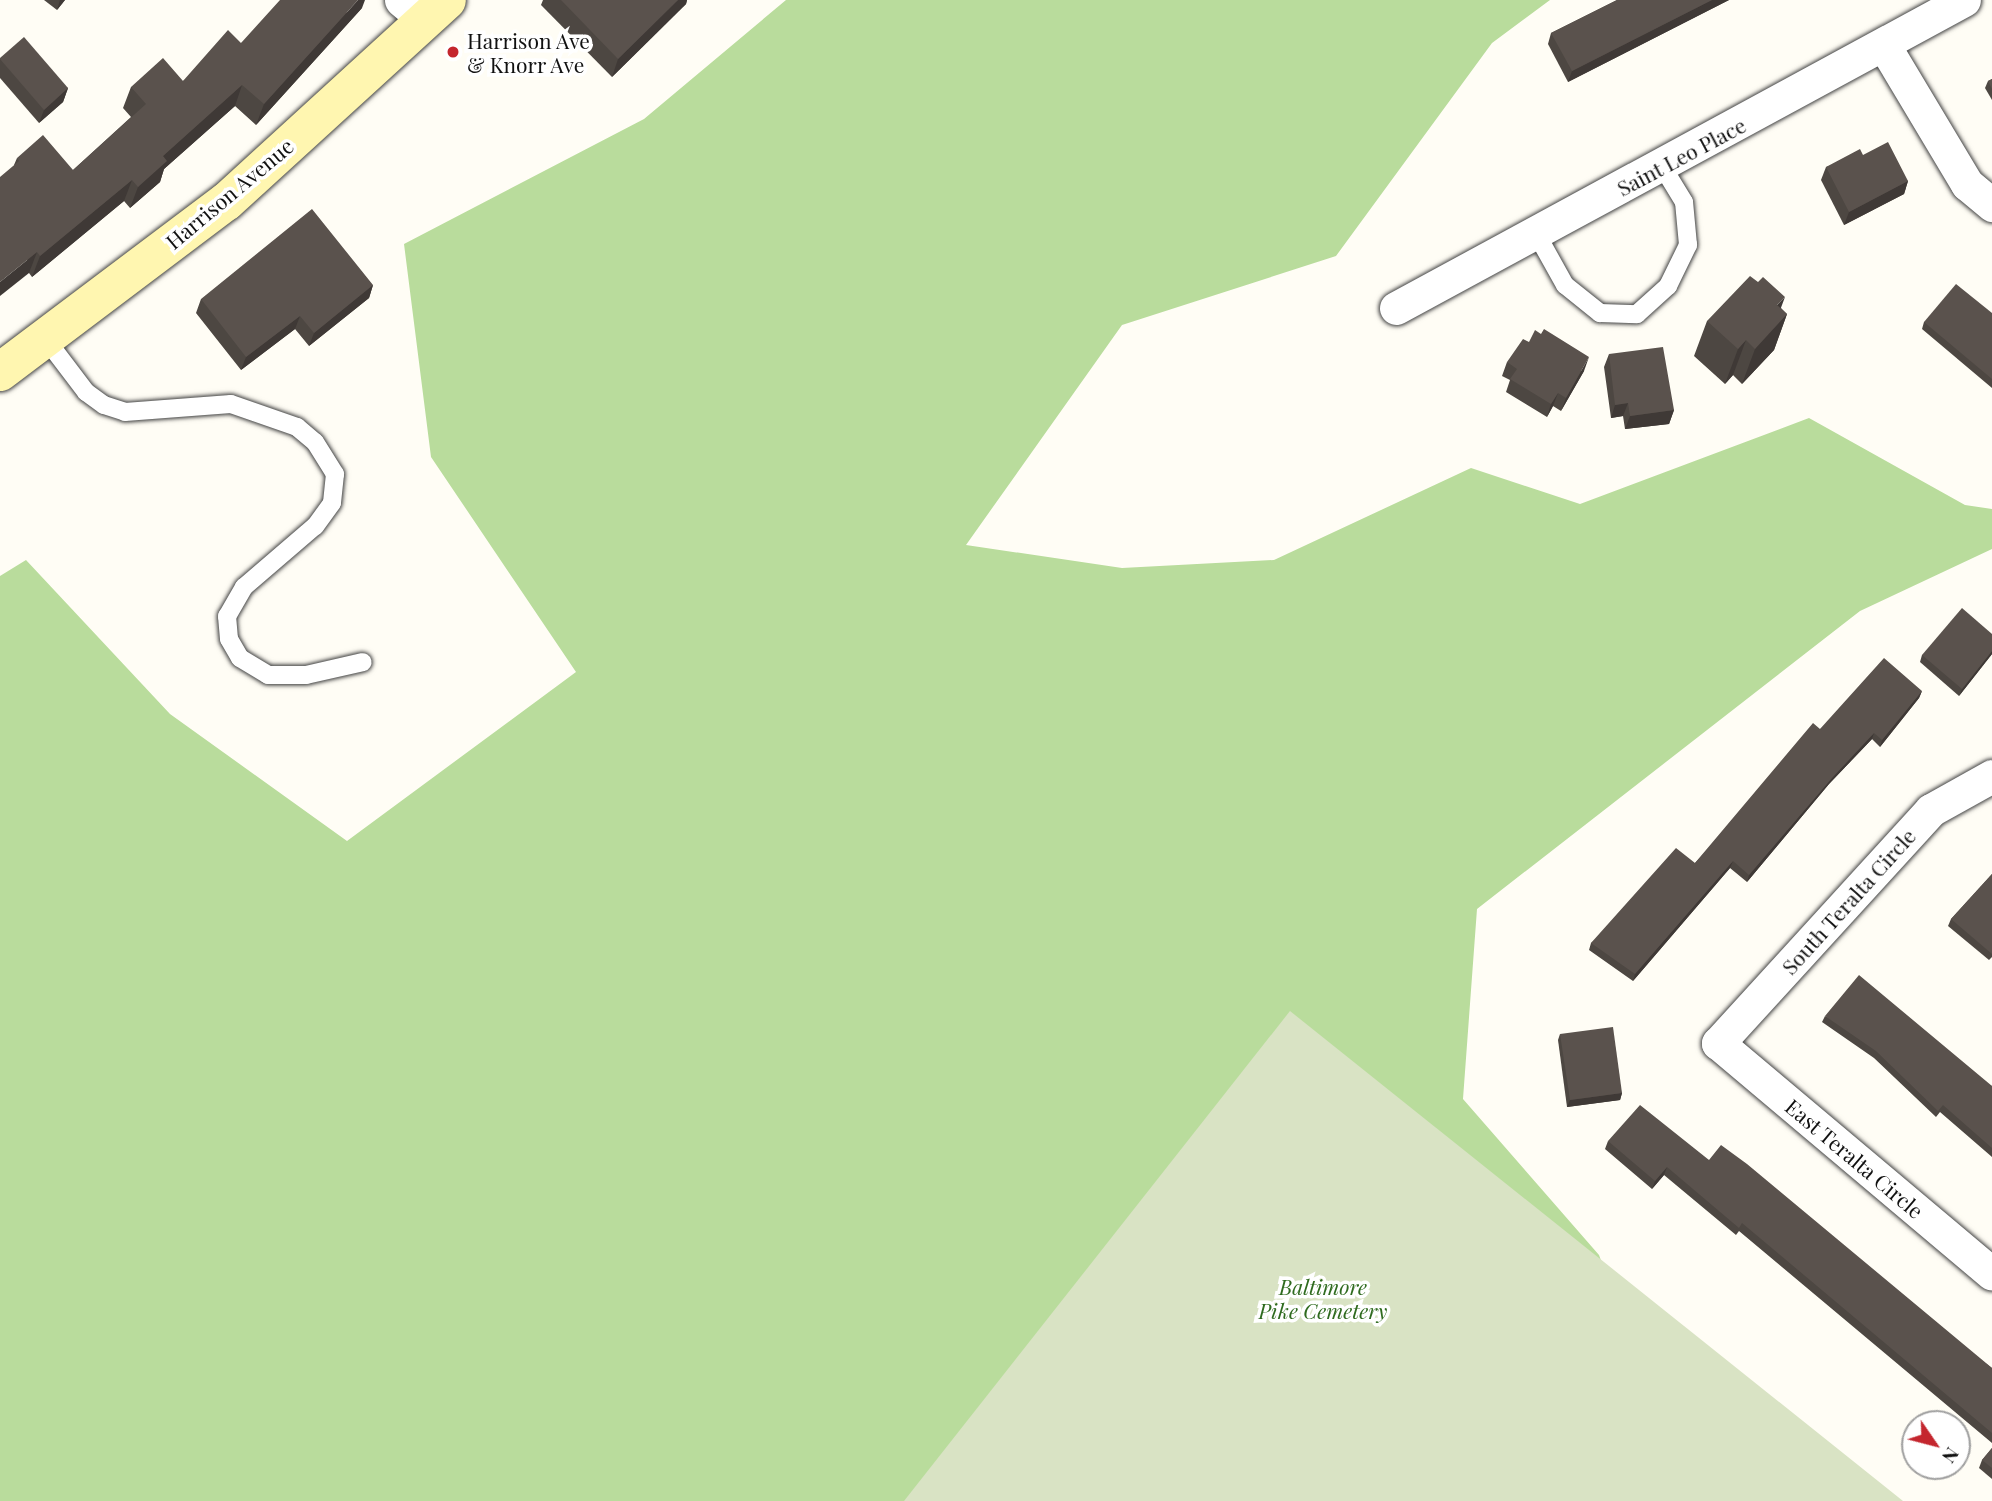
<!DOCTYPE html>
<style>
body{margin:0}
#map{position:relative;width:1992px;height:1501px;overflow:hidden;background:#fffdf5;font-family:"Playfair Display",serif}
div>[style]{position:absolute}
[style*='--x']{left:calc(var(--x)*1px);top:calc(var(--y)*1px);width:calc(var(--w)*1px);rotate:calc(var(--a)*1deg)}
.forest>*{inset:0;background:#b9dc9c}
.cemetery>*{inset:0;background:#d9e3c4}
.roads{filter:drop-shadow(0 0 2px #444) drop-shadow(0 0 2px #444)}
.lane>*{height:18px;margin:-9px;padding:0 9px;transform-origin:9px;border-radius:9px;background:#fff}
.street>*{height:33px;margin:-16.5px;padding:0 16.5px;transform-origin:16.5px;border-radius:16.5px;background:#fff}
.secondary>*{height:38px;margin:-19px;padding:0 19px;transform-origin:19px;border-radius:19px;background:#fff6b0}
.wall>*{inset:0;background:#4d4742}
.shaded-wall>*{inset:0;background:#3f3936}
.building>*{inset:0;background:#5a524d}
.dots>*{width:19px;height:19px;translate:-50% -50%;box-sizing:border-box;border:4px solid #fff;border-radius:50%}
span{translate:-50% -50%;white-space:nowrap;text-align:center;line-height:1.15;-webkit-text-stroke:7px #fff;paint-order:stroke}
.poi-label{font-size:21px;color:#111}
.left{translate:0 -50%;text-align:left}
.street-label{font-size:21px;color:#111}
.park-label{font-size:21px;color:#2f6b1f;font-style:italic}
.north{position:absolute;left:1901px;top:1410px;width:70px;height:70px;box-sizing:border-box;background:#fff;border:2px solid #a0a0a0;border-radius:50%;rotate:125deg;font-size:19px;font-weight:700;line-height:28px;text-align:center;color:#111}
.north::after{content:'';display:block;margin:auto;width:24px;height:32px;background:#c4262e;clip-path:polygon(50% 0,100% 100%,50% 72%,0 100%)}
</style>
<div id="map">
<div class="forest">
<div style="clip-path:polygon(786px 0,1550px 0,1492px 43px,1336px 256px,1122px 325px,966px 545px,1122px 568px,1274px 560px,1471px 468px,1580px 504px,1809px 418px,1965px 505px,1992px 509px,1992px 549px,1860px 611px,1477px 909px,1463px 1099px,1599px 1255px,1674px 1456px,1883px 1501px,0 1501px,0 576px,26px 560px,170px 714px,347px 841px,576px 672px,431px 457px,404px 244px,644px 119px)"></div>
</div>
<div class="cemetery">
<div style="clip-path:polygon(1290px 1011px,1903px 1501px,904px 1501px)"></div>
</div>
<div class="roads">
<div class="lane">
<div style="--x:1536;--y:233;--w:60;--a:60.9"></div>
<div style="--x:1565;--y:285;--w:45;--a:38.7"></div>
<div style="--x:1600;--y:313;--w:37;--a:2"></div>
<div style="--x:1637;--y:314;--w:42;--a:-42.1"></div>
<div style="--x:1668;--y:286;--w:46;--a:-64"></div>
<div style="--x:1688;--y:245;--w:43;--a:-95.3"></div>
<div style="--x:1684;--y:202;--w:42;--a:-121.4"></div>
<div style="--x:45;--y:338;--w:68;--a:52.8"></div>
<div style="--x:86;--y:392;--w:22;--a:36"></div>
<div style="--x:104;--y:405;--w:22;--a:18"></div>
<div style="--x:125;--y:412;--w:106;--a:-4.3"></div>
<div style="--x:231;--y:404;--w:70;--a:19.2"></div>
<div style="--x:297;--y:427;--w:23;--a:40"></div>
<div style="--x:315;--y:442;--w:38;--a:58"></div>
<div style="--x:335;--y:474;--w:29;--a:96"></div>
<div style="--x:332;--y:503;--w:29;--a:126"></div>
<div style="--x:315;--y:526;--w:94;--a:139.3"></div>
<div style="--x:244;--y:587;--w:34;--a:120"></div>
<div style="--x:227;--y:616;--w:23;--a:85"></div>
<div style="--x:229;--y:639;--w:22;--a:60"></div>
<div style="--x:240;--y:658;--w:33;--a:31"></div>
<div style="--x:268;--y:675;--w:38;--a:0"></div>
<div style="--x:306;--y:675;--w:58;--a:-12.8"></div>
</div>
<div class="street">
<div style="--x:401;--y:0;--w:31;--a:40"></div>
<div style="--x:1885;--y:47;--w:160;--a:59.1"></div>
<div style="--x:1967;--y:184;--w:33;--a:40"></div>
<div style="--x:1396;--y:308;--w:646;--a:-28.47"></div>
<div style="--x:1992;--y:776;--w:70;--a:150.9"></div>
<div style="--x:1931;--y:810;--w:316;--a:132.4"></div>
<div style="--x:1718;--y:1043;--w:358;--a:40.1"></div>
</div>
<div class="secondary">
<div style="--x:0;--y:372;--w:283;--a:-37"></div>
<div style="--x:226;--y:202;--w:299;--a:-42.4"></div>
</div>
</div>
<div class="wall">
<div style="clip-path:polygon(44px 0,65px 0,57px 10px)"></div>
<div style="clip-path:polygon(543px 0,687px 0,686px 4px,612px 77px,541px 5px)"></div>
<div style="clip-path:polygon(1617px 0,1729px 0,1568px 82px,1548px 44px,1551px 33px)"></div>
<div style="clip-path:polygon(362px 8px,256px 125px,235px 106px,164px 169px,160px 182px,130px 208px,124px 201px,32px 277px,29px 273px,14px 165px,17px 158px,73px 170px,131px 117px,123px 108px,131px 87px,183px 81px,241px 43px)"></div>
<div style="clip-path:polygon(0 58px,68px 88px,63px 102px,39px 123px,0 78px)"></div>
<div style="clip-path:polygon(1992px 79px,1992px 100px,1985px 88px,1988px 81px)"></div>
<div style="clip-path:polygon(1863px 155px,1908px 181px,1904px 194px,1844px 225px,1821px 180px,1826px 167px)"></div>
<div style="clip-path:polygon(373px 285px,369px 298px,309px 346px,295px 329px,241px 370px,196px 313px,201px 299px)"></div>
<div style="clip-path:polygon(1781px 308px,1787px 314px,1774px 350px,1742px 384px,1733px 375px,1725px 384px,1694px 356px,1707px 321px)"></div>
<div style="clip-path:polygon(1992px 313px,1992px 388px,1922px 329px,1924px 322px)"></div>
<div style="clip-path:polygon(1609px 354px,1674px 410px,1669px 424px,1625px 429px,1623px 416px,1611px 418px,1604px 367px)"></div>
<div style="clip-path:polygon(1507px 362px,1584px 371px,1561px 411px,1553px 406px,1547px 417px,1506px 392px,1510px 380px,1502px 376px)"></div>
<div style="clip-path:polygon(1992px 634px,1992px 654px,1959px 696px,1920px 662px,1922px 655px)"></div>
<div style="clip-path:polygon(1922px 691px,1919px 698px,1880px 747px,1872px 739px,1829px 784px,1747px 882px,1730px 868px,1633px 981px,1589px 950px,1591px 943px,1695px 863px,1820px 729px)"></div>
<div style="clip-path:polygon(1992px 874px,1992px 957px,1989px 960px,1948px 926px,1951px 919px)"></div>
<div style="clip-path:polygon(1825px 1016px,1992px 1086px,1992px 1157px,1940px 1112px,1936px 1117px,1874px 1058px,1822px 1022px)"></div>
<div style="clip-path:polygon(1560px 1034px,1622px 1093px,1620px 1100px,1567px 1107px,1558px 1040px)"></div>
<div style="clip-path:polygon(1608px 1141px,1709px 1160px,1992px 1368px,1992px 1443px,1739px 1231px,1736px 1235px,1664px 1175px,1652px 1189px,1605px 1149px)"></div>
<div style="clip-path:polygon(1992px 1448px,1992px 1479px,1979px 1468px,1982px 1460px)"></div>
</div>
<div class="shaded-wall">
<div style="clip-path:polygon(60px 0,65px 0,57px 10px)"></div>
<div style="clip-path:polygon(358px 0,365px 0,362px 8px,256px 125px,264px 104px)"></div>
<div style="clip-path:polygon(678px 0,687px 0,686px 4px,612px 77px,618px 59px)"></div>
<div style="clip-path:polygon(1712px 0,1729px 0,1568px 82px,1572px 71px)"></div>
<div style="clip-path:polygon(242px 85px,235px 106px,164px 169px,160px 182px,130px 208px,138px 187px,163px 156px)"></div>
<div style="clip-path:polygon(68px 88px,63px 102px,39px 123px,44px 110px)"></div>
<div style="clip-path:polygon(132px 180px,124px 201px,32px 277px,40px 256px)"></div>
<div style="clip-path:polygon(1908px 181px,1904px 194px,1844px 225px,1849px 212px)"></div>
<div style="clip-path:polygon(37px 252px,29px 273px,0 296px,0 282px)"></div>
<div style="clip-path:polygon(373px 285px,369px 298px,309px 346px,314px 333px)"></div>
<div style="clip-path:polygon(1785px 297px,1773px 329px,1787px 314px,1774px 350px,1742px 384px,1755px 349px,1777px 305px)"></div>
<div style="clip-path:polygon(300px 316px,295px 329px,241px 370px,246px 357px)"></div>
<div style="clip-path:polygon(1746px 340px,1733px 375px,1725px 384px,1738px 349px)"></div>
<div style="clip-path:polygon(1589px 357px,1584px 371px,1561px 411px,1566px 398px)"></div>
<div style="clip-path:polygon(1558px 393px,1553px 406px,1547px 417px,1551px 404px)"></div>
<div style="clip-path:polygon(1628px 403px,1623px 416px,1611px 418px,1615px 405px)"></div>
<div style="clip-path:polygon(1674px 410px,1669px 424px,1625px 429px,1630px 416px)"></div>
<div style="clip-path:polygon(1992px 651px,1992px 654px,1959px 696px,1962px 689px)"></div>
<div style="clip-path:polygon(1922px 691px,1919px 698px,1880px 747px,1882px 740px)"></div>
<div style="clip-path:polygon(1874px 733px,1872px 739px,1829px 784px,1747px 882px,1749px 875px,1832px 778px)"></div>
<div style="clip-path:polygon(1733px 861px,1730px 868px,1633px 981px,1635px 974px)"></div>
<div style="clip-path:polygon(1622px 1093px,1620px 1100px,1567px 1107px,1570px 1100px)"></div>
<div style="clip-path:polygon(1667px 1167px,1664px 1175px,1652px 1189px,1655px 1181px)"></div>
</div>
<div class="building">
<div style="clip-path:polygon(280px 0,358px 0,264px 104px,242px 85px,163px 156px,167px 161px,138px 187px,132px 180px,40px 256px,37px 252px,0 282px,0 177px,19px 161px,17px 158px,43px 135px,73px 170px,146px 104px,131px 87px,163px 58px,183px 81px,228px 30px,241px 43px)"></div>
<div style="clip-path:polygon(561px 0,678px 0,618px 59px)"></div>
<div style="clip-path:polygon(1617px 0,1712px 0,1572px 71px,1551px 33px)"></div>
<div style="clip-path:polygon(24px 37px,68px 88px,44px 110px,0 59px,0 58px)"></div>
<div style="clip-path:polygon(1992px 79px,1992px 89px,1988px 81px)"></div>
<div style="clip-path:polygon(1888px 142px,1908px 181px,1849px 212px,1826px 167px,1860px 149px,1863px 155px)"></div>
<div style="clip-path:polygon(312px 209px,373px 285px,314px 333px,300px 316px,246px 357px,201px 299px)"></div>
<div style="clip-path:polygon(1750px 276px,1758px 282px,1763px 277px,1785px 297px,1777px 305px,1787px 314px,1755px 349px,1746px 340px,1738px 349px,1707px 321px)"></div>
<div style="clip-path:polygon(1956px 284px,1992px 313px,1992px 379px,1924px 322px)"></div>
<div style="clip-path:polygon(1544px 329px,1589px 357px,1566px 398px,1558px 393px,1551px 404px,1510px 379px,1517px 369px,1507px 362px,1523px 339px,1529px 342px,1535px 330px,1541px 334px)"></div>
<div style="clip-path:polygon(1663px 347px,1674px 410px,1630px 416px,1628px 403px,1615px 405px,1609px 354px)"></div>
<div style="clip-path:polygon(1962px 608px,1992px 634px,1992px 651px,1962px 689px,1922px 655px)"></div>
<div style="clip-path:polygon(1884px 658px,1922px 691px,1882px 740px,1874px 733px,1832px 778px,1749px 875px,1733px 861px,1635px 974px,1591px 943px,1676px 848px,1695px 863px,1813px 723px,1820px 729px)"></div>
<div style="clip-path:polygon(1992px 874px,1992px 954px,1951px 919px)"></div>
<div style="clip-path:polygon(1859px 975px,1992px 1086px,1992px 1148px,1943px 1105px,1938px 1111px,1876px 1051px,1825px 1016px)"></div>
<div style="clip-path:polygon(1613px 1027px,1622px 1093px,1570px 1100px,1560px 1034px)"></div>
<div style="clip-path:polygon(1640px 1105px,1709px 1160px,1721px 1145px,1747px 1164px,1992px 1368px,1992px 1433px,1742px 1223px,1739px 1228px,1667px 1167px,1655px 1181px,1608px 1141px)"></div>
<div style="clip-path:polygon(1992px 1448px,1992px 1468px,1982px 1460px)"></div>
</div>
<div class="dots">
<div style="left:453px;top:52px;background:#c4262e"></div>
</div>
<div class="poi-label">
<span class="left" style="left:467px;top:52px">Harrison Ave<br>&amp; Knorr Ave</span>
</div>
<div class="street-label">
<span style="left:1681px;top:156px;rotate:-28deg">Saint Leo Place</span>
<span style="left:229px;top:193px;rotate:-40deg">Harrison Avenue</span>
<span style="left:1848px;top:901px;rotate:-48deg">South Teralta Circle</span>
<span style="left:1855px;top:1158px;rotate:40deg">East Teralta Circle</span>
</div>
<div class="park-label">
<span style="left:1323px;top:1298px">Baltimore<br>Pike Cemetery</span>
</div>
<div class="north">N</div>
</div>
